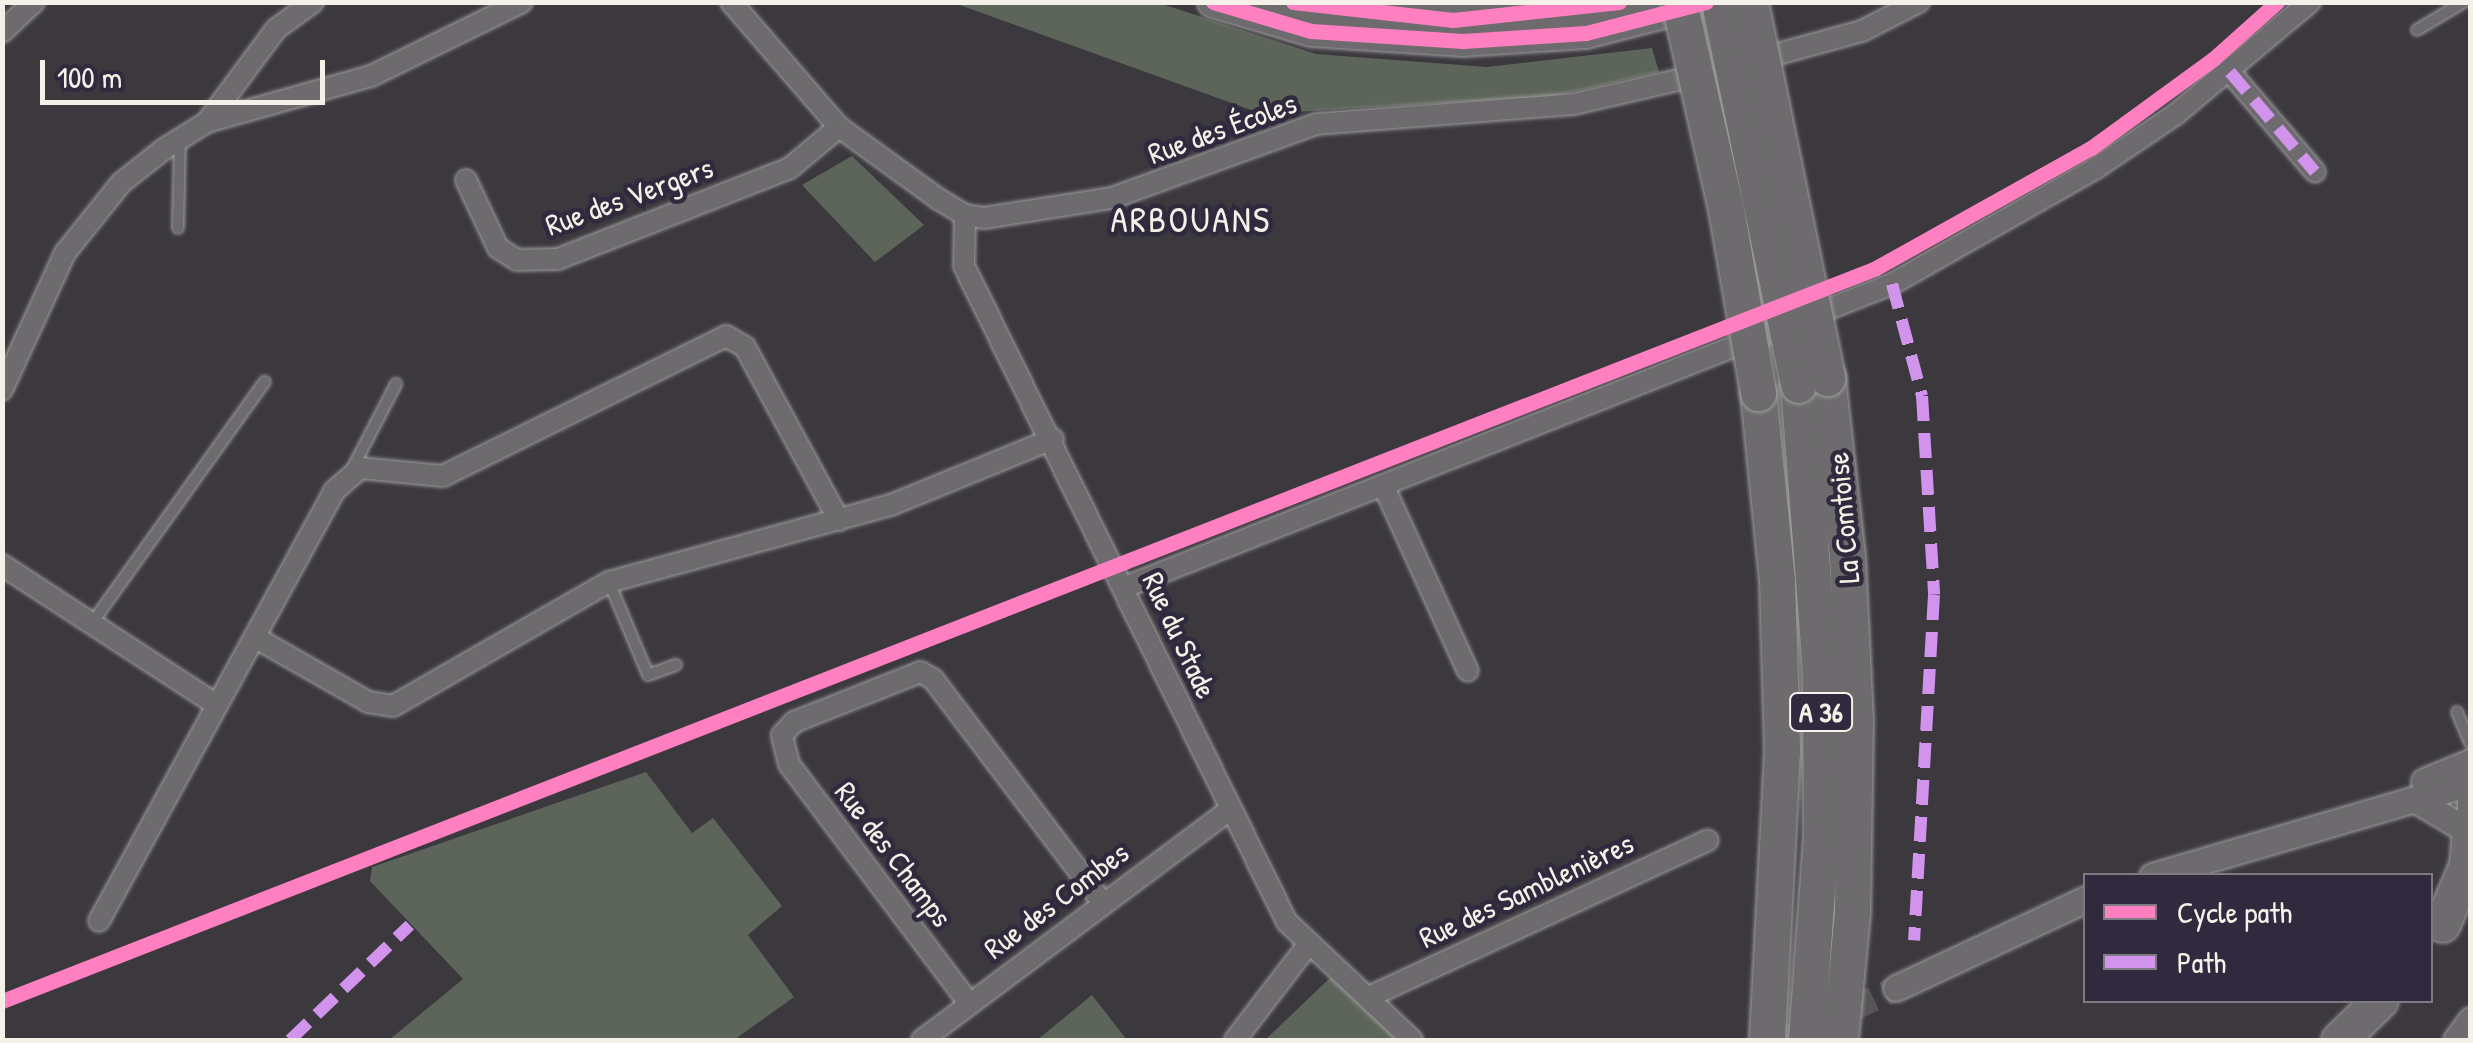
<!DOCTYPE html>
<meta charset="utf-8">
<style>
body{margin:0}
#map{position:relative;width:2473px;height:1043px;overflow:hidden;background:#3b383e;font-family:"Patrick Hand",sans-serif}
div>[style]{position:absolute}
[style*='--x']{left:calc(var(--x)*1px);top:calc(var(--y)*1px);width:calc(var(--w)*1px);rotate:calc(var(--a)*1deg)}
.green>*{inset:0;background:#5d655b}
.tertiary-tunnel>*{height:25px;margin-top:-12.5px;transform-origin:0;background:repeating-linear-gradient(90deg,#575458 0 25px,transparent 0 37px)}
.roads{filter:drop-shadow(0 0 2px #9f9d9e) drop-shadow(0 0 2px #9f9d9e)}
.service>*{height:10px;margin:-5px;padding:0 5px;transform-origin:5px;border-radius:5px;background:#6d6b6d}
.minor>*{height:20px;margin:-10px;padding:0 10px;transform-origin:10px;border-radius:10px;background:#6d6b6d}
.tertiary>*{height:25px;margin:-12.5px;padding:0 12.5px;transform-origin:12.5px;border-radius:12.5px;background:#6d6b6d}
.primary>*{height:30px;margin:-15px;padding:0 15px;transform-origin:15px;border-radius:15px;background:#6d6b6d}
.motorway>*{height:35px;margin:-17.5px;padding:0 17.5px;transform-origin:17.5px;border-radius:17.5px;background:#6d6b6d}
.bridges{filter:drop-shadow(0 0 2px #9f9d9e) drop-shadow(0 0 2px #9f9d9e)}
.motorway-bridge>*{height:35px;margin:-17.5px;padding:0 17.5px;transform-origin:17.5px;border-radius:17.5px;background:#6d6b6d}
.quiet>*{height:12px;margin-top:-6px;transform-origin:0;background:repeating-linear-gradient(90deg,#d193ec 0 25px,transparent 0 37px)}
.cycleway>*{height:15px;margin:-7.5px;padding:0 7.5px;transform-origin:7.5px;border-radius:7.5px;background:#ff80c0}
span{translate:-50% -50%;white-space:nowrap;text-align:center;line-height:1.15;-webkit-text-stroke:9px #2f2a3d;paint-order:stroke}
.shield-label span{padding:2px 8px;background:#2f2a3d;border:2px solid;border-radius:8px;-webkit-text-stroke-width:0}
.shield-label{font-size:28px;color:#f4f1e8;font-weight:700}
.street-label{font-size:30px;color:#f4f1e8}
.quarter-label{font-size:35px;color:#f4f1e8;letter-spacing:2.5px}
.frame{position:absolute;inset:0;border:5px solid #f4f1e8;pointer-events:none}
.legend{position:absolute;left:2083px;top:873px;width:350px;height:130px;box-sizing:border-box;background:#2f2a3d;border:2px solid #7e7a81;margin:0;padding:12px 18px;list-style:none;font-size:30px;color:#f4f1e8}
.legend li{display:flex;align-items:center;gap:20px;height:50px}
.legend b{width:50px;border:2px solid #7e7a81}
.scale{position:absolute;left:40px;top:60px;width:285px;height:45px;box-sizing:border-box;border:5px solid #f4f1e8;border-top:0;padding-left:12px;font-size:30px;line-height:35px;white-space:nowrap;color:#f4f1e8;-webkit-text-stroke:8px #2f2a3d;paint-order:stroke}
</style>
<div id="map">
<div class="green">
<div style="clip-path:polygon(954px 3px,1159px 3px,1316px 54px,1487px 67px,1652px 48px,1659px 72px,1555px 96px,1262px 114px)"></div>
<div style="clip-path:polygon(852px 156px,924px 225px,875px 262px,802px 185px)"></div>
<div style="clip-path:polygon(646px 772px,692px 833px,713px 818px,782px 906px,748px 935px,794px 997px,734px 1040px,389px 1040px,463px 979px,370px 881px,372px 867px)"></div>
<div style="clip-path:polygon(1332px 976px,1399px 1040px,1265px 1040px)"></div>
<div style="clip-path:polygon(1092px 995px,1127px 1040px,1037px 1040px)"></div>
</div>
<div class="tertiary-tunnel">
<div style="--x:1784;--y:1040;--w:123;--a:-24.9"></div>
</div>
<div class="roads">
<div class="service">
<div style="--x:2417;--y:30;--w:55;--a:-30.8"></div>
<div style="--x:178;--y:228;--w:89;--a:-88.7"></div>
<div style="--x:352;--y:469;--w:96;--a:-62.6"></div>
<div style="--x:609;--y:582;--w:101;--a:67.2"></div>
<div style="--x:648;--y:675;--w:30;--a:-20"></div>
<div style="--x:92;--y:623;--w:297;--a:-54.4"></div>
<div style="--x:2457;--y:712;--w:33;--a:67"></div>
</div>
<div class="minor">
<div style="--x:731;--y:2;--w:165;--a:49.2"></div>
<div style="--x:839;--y:127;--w:125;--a:35.9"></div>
<div style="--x:940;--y:200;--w:29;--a:31"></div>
<div style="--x:965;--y:215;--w:19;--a:9"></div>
<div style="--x:984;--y:218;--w:130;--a:-8.9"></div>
<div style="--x:1112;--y:198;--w:217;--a:-19.9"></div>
<div style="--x:1316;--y:124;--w:259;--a:-4.4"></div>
<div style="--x:1574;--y:104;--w:133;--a:-13"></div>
<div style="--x:2;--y:32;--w:44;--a:-43.2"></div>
<div style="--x:1756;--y:60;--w:110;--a:-15.3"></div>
<div style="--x:1862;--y:31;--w:64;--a:-27"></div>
<div style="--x:2230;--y:72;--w:131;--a:49.6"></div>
<div style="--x:207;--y:122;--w:116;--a:-53.4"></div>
<div style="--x:276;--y:29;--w:46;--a:-36.1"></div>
<div style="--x:466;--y:180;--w:75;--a:64.8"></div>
<div style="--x:498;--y:248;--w:22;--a:32"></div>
<div style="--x:517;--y:260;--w:41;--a:-1.4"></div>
<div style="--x:558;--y:259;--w:249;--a:-21.4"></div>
<div style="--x:790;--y:168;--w:64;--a:-39.9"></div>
<div style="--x:965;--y:215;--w:51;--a:91.1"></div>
<div style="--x:964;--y:266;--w:731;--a:63.79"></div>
<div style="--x:1287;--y:922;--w:172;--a:43.3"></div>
<div style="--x:2;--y:390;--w:151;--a:-65.3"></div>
<div style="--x:65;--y:253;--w:90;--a:-51.3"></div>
<div style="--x:121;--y:183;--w:55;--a:-38.3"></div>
<div style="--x:164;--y:149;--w:51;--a:-32.1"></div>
<div style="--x:207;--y:122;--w:170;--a:-15.7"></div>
<div style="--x:371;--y:76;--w:168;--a:-26.1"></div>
<div style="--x:1384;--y:487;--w:202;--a:65.5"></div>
<div style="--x:2;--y:565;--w:253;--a:33.1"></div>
<div style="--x:1125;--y:587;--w:825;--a:-21.56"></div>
<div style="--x:1892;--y:284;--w:235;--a:-29.6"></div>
<div style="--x:2096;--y:168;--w:97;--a:-34"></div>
<div style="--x:2176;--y:114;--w:175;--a:-39.9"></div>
<div style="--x:256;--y:638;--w:129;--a:29.7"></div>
<div style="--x:368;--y:702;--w:25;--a:9"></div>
<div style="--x:393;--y:706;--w:249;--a:-29.9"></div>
<div style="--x:609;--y:582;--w:292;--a:-15.3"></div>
<div style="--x:891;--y:505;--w:175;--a:-22.2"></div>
<div style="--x:99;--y:921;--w:490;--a:-61.3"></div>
<div style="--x:334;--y:491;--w:35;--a:-41"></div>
<div style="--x:360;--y:468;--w:83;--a:5.5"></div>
<div style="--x:443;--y:476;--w:316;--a:-26.3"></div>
<div style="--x:726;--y:336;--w:22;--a:30"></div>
<div style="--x:745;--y:347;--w:197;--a:61.5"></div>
<div style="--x:1371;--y:996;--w:371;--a:-24.8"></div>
<div style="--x:969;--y:1003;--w:299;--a:-127"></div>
<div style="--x:789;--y:764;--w:30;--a:-104"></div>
<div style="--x:782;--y:735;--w:18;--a:-47"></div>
<div style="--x:794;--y:722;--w:136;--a:-21.6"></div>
<div style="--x:920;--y:672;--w:15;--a:28"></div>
<div style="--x:933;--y:679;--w:278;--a:52.8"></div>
<div style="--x:922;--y:1040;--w:384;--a:-36.8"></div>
<div style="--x:1235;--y:1040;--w:120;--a:-52.5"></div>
<div style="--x:2454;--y:1040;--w:27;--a:-54"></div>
</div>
<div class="tertiary">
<div style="--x:2470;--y:768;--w:58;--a:90"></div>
<div style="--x:2424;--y:781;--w:50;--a:-22.4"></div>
<div style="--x:2416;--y:800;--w:63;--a:30.7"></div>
<div style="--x:2152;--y:876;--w:331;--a:-16.3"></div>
<div style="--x:1896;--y:988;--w:210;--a:-25.1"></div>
</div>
<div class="primary">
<div style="--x:1213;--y:2;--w:102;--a:16.5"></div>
<div style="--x:1311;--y:31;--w:152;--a:3.8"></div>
<div style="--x:1463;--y:41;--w:123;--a:-3.7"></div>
<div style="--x:1586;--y:33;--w:124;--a:-14.5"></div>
<div style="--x:1293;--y:2;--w:161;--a:6.4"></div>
<div style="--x:1453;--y:20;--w:167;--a:-6.2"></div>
</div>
<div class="motorway">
<div style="--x:1827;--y:378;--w:179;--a:83.6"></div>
<div style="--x:1847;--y:556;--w:164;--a:87.2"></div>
<div style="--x:1855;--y:720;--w:192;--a:90.9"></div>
<div style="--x:1852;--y:912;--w:129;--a:95.4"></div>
<div style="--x:1798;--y:385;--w:286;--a:85.6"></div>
<div style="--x:1820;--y:670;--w:166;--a:89.7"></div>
<div style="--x:1821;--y:836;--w:205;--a:94.2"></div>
<div style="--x:1758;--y:393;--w:189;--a:84.2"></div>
<div style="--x:1777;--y:581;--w:170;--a:88.3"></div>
<div style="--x:1782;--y:751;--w:289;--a:93"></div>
<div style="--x:2442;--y:924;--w:64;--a:-67"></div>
<div style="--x:2467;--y:865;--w:32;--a:-85"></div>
<div style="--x:2339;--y:1040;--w:57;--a:-44.3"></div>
</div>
</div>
<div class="bridges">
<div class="motorway-bridge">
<div style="--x:1679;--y:2;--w:212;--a:77.2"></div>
<div style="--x:1726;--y:209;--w:187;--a:80.1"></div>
<div style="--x:1719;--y:2;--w:391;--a:78.3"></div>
<div style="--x:1750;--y:2;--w:384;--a:78.4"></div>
</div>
</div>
<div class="quiet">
<div style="--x:2230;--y:72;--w:131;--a:49.6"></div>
<div style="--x:1892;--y:284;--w:116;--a:75"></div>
<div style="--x:1922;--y:396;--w:199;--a:86.5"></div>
<div style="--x:1934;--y:595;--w:346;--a:93.3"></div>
<div style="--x:290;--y:1040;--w:166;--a:-43.8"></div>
</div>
<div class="cycleway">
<div style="--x:1213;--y:2;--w:102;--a:16.5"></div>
<div style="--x:1311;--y:31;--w:152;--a:3.8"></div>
<div style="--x:1463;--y:41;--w:123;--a:-3.7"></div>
<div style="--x:1586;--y:33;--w:124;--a:-14.5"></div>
<div style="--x:1293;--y:2;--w:161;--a:6.4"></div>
<div style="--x:1453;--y:20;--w:167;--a:-6.2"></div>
<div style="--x:2;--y:1001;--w:2012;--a:-21.36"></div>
<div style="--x:1876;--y:268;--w:246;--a:-29.2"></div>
<div style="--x:2091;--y:148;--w:151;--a:-36.1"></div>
<div style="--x:2213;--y:59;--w:86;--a:-41.7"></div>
</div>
<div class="shield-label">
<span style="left:1821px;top:712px">A 36</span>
</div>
<div class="street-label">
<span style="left:1222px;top:128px;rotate:-20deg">Rue des Écoles</span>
<span style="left:629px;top:196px;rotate:-20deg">Rue des Vergers</span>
<span style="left:1843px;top:518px;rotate:-95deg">La Comtoise</span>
<span style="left:1180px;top:635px;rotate:65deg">Rue du Stade</span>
<span style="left:894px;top:854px;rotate:53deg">Rue des Champs</span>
<span style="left:1526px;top:890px;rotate:-25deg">Rue des Samblenières</span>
<span style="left:1056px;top:900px;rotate:-37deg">Rue des Combes</span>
</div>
<div class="quarter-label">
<span style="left:1191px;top:220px">ARBOUANS</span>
</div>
<div class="frame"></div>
<ul class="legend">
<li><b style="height:12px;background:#ff80c0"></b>Cycle path</li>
<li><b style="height:12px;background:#d193ec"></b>Path</li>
</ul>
<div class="scale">100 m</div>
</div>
